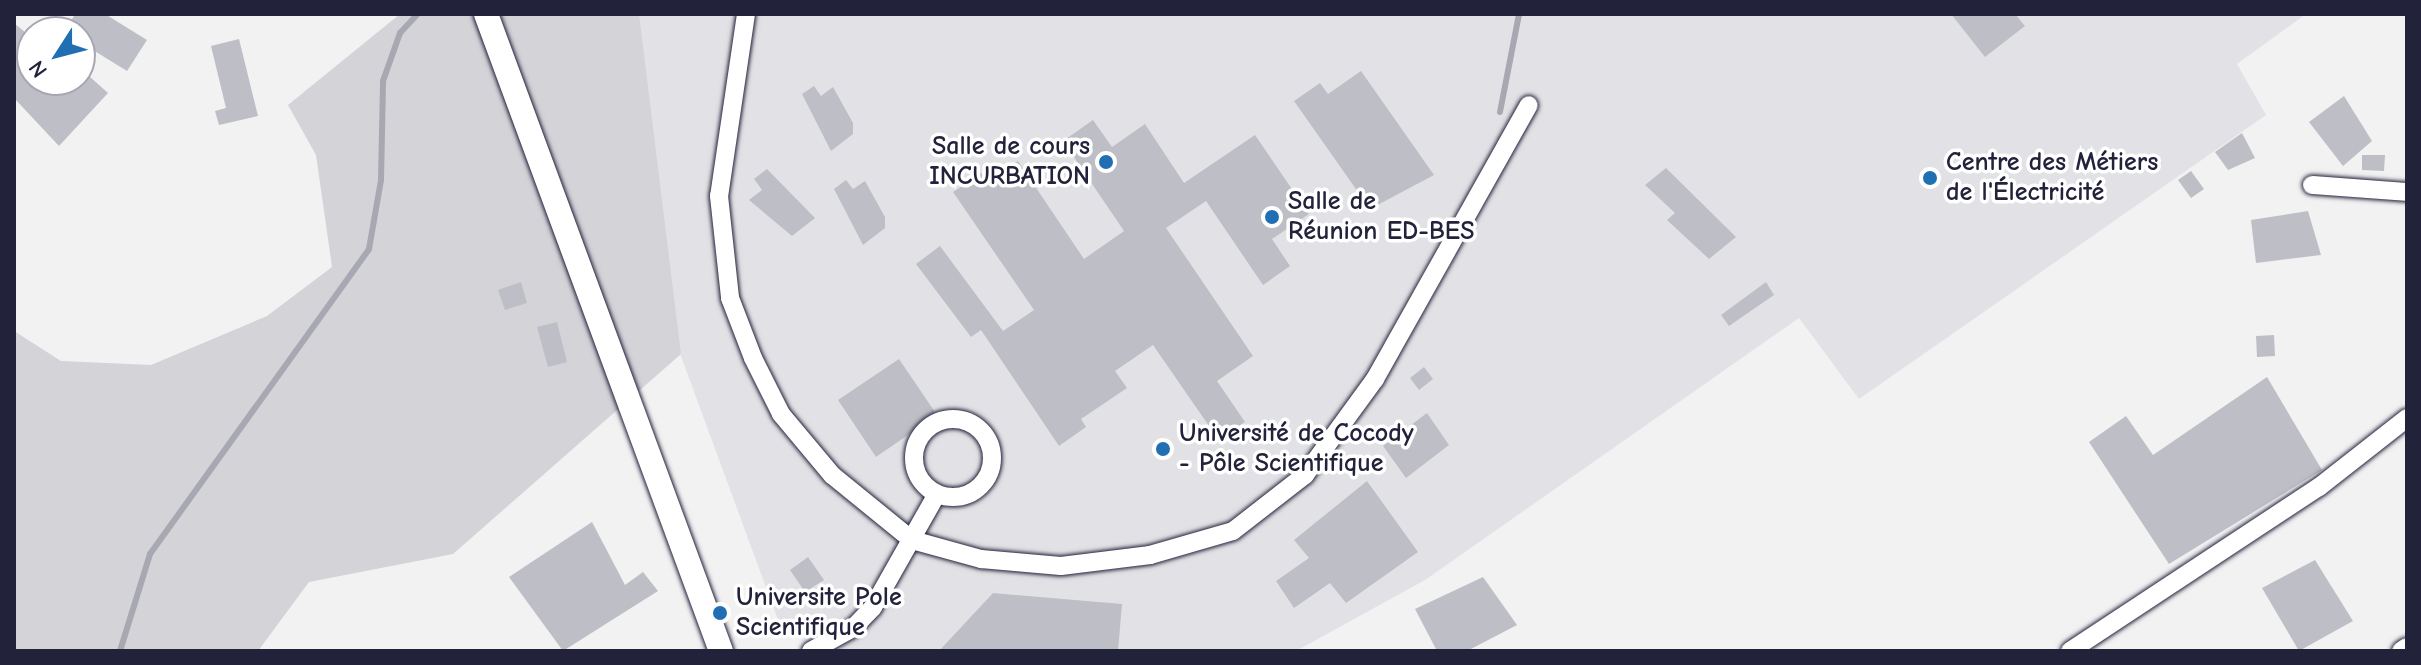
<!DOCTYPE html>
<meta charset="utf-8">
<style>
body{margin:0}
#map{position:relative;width:2421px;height:665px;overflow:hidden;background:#f2f2f3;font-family:"Comic Neue",sans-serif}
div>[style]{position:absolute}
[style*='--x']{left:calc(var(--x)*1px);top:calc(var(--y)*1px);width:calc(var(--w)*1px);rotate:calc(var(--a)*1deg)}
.built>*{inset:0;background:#e2e2e6}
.green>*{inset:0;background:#d3d3d8}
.stream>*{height:6px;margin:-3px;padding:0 3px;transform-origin:3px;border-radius:3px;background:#a8a8b2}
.building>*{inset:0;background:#bebec6}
.roads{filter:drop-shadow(0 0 2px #22223b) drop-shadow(0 0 2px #22223b)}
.minor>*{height:18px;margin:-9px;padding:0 9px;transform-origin:9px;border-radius:9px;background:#fff}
.minor>.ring{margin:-9px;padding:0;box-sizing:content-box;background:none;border:18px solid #fff;border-radius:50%}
.major>*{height:24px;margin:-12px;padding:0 12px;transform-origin:12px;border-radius:12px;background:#fff}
.dots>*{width:22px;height:22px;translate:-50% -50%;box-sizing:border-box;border:4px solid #fff;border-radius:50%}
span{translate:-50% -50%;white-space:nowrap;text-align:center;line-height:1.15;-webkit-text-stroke:7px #fff;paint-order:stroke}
.poi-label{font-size:26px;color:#22223b;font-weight:700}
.right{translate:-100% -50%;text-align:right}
.left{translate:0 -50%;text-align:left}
.frame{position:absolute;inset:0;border:16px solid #22223b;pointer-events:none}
.north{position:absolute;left:16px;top:16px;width:80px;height:80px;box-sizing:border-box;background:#fff;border:2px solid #a7a7b1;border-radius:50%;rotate:234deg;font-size:22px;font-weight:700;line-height:32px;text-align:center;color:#22223b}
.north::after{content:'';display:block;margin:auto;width:28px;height:36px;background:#1f6fb2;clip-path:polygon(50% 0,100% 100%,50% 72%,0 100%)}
</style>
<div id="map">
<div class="built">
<div style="clip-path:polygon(637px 14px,2306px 14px,2237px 64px,2266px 115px,1859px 399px,1799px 318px,1425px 580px,1296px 651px,822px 651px,813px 620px,782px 631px,589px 106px)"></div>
</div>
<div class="green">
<div style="clip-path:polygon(400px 14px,639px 14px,681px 354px,453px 554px,309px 582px,258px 651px,14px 651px,14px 331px,61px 361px,151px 365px,267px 316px,332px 267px,316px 155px,288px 105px)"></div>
</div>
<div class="stream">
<div style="--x:1500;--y:112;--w:100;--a:-79"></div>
<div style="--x:120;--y:651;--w:102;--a:-72.8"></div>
<div style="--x:150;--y:554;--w:375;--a:-54.3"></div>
<div style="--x:369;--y:249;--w:70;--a:-80.1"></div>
<div style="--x:381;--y:180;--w:99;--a:-88.8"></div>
<div style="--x:383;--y:81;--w:51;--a:-70.5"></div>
<div style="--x:400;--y:33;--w:26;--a:-47"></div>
</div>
<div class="building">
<div style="clip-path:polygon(75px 14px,105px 14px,147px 40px,127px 71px,80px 42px,80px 32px,65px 32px)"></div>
<div style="clip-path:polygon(1951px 14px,2015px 14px,2025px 26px,1985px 57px)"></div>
<div style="clip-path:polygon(14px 23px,32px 38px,32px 80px,80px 80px,80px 68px,108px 93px,59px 146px,14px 98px)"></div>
<div style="clip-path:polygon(239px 39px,258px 116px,219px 125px,215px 111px,226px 108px,211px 46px)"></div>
<div style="clip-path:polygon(1361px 71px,1434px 175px,1370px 209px,1294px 101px,1320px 83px,1328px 94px)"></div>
<div style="clip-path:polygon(814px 86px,821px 96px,833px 87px,853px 123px,853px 134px,831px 151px,802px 94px)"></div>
<div style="clip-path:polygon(2344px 96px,2372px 141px,2343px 166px,2309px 122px)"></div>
<div style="clip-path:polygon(1093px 120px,1112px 147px,1145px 124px,1184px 183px,1255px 135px,1309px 214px,1272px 239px,1290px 266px,1263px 285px,1206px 201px,1166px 228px,1253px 356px,1217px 381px,1245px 422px,1218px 439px,1153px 345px,1115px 371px,1127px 388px,1081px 419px,1086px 427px,1059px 446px,981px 330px,971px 337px,916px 264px,940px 246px,1003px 331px,1034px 310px,953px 192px,981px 173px,987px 182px,1018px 161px,1084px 259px,1124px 231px,1063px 141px)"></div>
<div style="clip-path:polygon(2242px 133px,2255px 158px,2228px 170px,2215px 152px)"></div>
<div style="clip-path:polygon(2362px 155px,2385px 155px,2384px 171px,2362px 170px)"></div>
<div style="clip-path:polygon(1666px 168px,1736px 237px,1709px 259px,1667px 220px,1675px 213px,1645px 185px)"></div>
<div style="clip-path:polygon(767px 169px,815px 218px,792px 236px,749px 200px,762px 190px,754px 179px)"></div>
<div style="clip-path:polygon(2191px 171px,2204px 189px,2191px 198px,2178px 180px)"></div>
<div style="clip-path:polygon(846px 180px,853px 189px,865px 181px,885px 217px,885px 228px,863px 245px,834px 189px)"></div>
<div style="clip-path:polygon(2308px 211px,2321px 255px,2256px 263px,2251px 220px)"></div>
<div style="clip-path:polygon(521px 282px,527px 303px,505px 310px,498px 290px)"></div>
<div style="clip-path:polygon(1766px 282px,1774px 295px,1729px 326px,1721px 315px)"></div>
<div style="clip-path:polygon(557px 322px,567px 362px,548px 367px,537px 327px)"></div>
<div style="clip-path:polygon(2274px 335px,2275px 356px,2257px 357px,2256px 336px)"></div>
<div style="clip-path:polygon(899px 359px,937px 415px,876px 457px,838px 400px)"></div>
<div style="clip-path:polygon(1424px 367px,1433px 379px,1419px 390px,1410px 378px)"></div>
<div style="clip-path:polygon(2267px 377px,2322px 470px,2169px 564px,2089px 442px,2126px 416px,2153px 455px)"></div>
<div style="clip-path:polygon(1427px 413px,1449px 445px,1406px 478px,1383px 446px)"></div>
<div style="clip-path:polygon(1367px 481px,1418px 552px,1346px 603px,1330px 583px,1294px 608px,1276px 581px,1309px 558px,1294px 540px)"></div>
<div style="clip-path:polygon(592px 522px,625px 585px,643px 572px,658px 591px,563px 651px,509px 577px)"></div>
<div style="clip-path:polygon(808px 557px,824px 580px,805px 592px,790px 570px)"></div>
<div style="clip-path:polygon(2315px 560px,2353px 621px,2299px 651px,2262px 588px)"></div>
<div style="clip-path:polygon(1483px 577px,1517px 625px,1467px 651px,1437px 651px,1415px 609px)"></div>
<div style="clip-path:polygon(993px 593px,1122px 604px,1118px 651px,939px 651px)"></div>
</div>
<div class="roads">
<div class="minor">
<div style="--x:746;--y:14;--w:184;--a:98.4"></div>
<div style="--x:719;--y:196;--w:103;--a:83.8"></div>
<div style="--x:730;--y:298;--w:64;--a:69"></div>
<div style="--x:753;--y:358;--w:63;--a:63.4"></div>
<div style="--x:781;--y:414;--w:80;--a:50.1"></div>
<div style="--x:832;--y:475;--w:103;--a:39.1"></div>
<div style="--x:912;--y:540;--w:72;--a:15.4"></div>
<div style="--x:981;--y:559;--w:80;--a:5"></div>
<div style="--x:1061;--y:566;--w:90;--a:-7"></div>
<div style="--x:1150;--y:555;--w:86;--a:-16.1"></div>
<div style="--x:1233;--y:531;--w:91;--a:-37.9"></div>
<div style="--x:1305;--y:475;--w:119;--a:-53.9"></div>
<div style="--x:1375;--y:379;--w:314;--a:-60.7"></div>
<div style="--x:2312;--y:185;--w:95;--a:4.2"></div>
<div class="ring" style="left:914px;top:419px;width:60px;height:60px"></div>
<div style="--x:811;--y:651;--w:48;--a:-28.7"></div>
<div style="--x:853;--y:628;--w:29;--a:-46"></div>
<div style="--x:873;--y:607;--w:130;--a:-60.5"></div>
<div style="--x:2070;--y:651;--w:298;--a:-33.4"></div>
<div style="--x:2319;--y:487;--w:112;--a:-38.1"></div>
<div style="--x:2401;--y:651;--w:7;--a:-34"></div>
</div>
<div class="major">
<div style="--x:486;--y:14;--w:679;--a:69.75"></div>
</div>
</div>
<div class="dots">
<div style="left:1106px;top:162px;background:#1f6fb2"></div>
<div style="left:1930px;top:178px;background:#1f6fb2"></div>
<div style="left:1272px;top:217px;background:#1f6fb2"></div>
<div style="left:1163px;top:449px;background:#1f6fb2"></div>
<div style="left:720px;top:613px;background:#1f6fb2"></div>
</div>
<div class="poi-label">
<span class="right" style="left:1090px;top:162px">Salle de cours<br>INCURBATION</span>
<span class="left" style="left:1946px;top:178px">Centre des Métiers<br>de l'Électricité</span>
<span class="left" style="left:1288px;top:217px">Salle de<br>Réunion ED-BES</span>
<span class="left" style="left:1179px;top:449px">Université de Cocody<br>- Pôle Scientifique</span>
<span class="left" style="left:736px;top:613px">Universite Pole<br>Scientifique</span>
</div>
<div class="frame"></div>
<div class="north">N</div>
</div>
